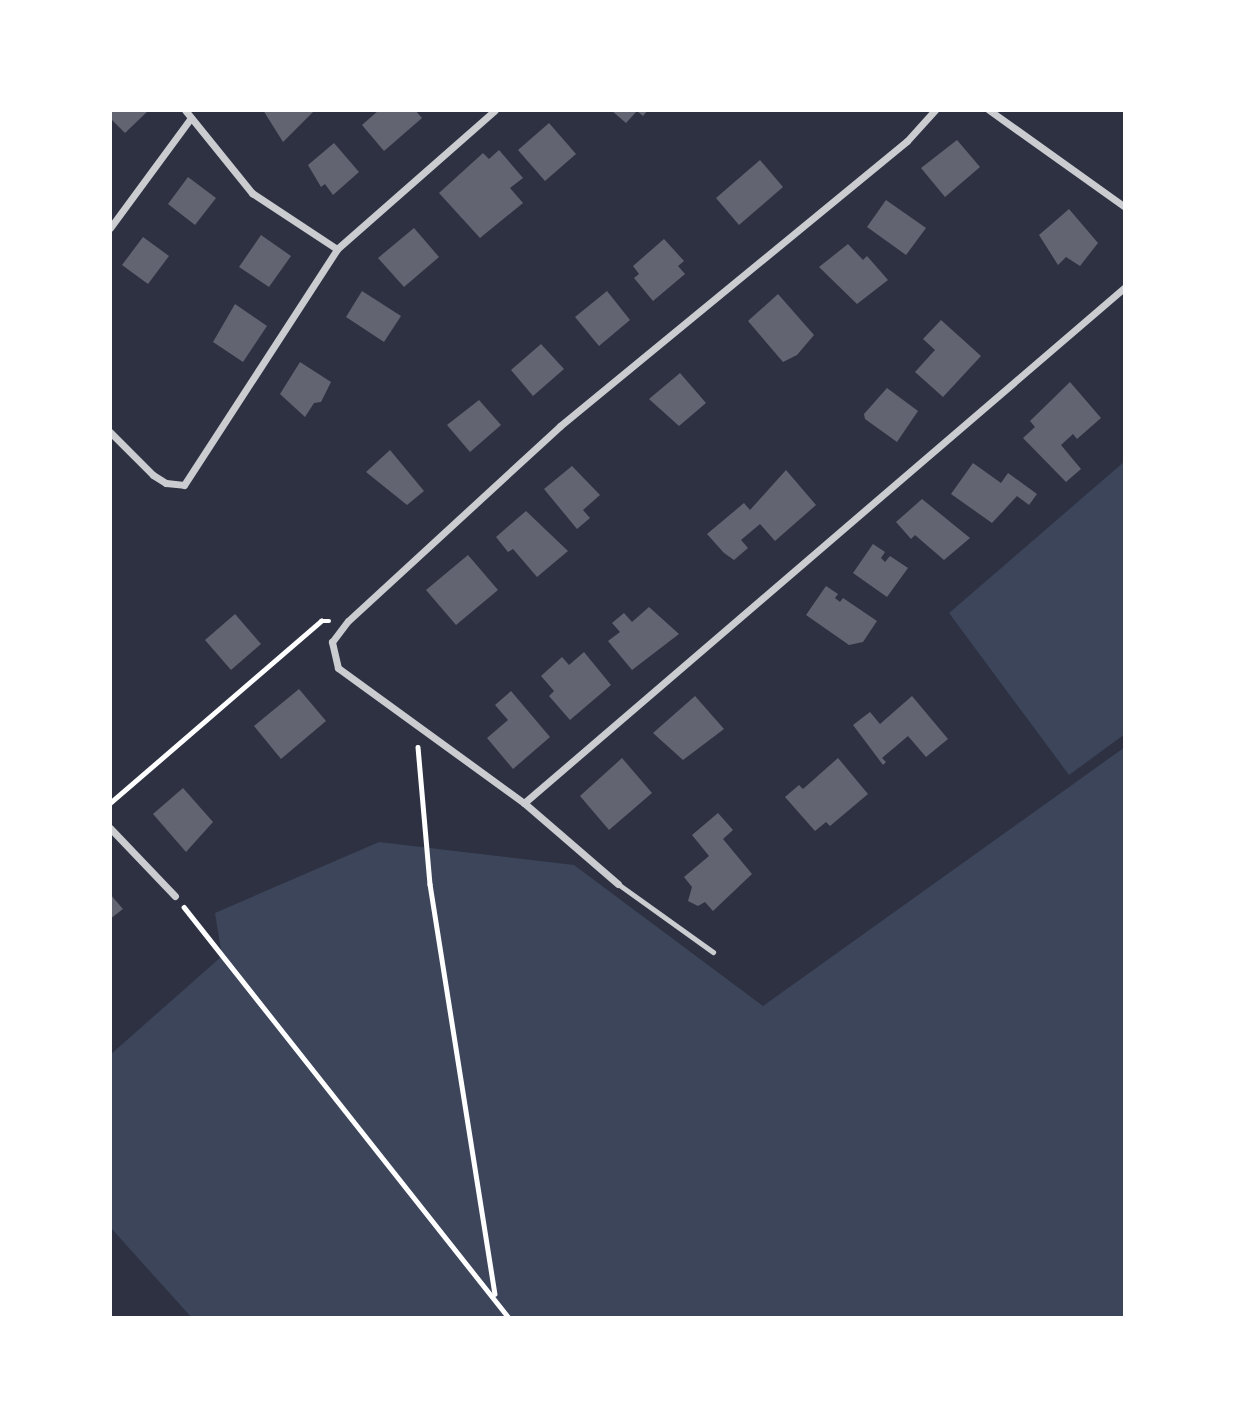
<!DOCTYPE html>
<style>
body{margin:0}
#map{position:relative;width:1235px;height:1428px;overflow:hidden;background:#2d3142;font-family:"Sofia Sans Condensed",sans-serif}
div>[style]{position:absolute}
[style*='--x']{left:calc(var(--x)*1px);top:calc(var(--y)*1px);width:calc(var(--w)*1px);rotate:calc(var(--a)*1deg)}
.green>*{inset:0;background:#3c4559}
.building>*{inset:0;background:#626471}
.path>*{height:4.5px;margin:-2.25px;padding:0 2.25px;transform-origin:2.25px;border-radius:2.25px;background:#fff}
.service>*{height:5px;margin:-2.5px;padding:0 2.5px;transform-origin:2.5px;border-radius:2.5px;background:#caccd0}
.minor>*{height:7px;margin:-3.5px;padding:0 3.5px;transform-origin:3.5px;border-radius:3.5px;background:#caccd0}
span{translate:-50% -50%;white-space:nowrap;text-align:center;line-height:1.15;-webkit-text-stroke:7px #fff;paint-order:stroke}
.frame{position:absolute;inset:0;border:112px solid #fff;pointer-events:none}
</style>
<div id="map">
<div class="green">
<div style="clip-path:polygon(1125px 461px,1125px 734px,1069px 775px,949px 613px)"></div>
<div style="clip-path:polygon(1125px 747px,1125px 1318px,192px 1318px,110px 1227px,110px 1055px,222px 956px,215px 913px,379px 842px,574px 865px,763px 1006px)"></div>
</div>
<div class="building">
<div style="clip-path:polygon(110px 110px,149px 110px,125px 133px,110px 118px)"></div>
<div style="clip-path:polygon(263px 110px,315px 110px,283px 142px)"></div>
<div style="clip-path:polygon(379px 110px,415px 110px,422px 118px,384px 151px,362px 125px)"></div>
<div style="clip-path:polygon(611px 110px,648px 110px,643px 116px,637px 111px,626px 123px)"></div>
<div style="clip-path:polygon(549px 123px,576px 154px,545px 181px,518px 150px)"></div>
<div style="clip-path:polygon(957px 140px,980px 167px,945px 197px,921px 168px)"></div>
<div style="clip-path:polygon(334px 143px,359px 172px,333px 195px,325px 184px,321px 187px,308px 165px)"></div>
<div style="clip-path:polygon(499px 150px,523px 178px,510px 188px,523px 203px,480px 238px,439px 193px,483px 153px,489px 159px)"></div>
<div style="clip-path:polygon(760px 160px,783px 187px,739px 225px,716px 198px)"></div>
<div style="clip-path:polygon(188px 177px,216px 198px,195px 225px,168px 204px)"></div>
<div style="clip-path:polygon(886px 200px,926px 228px,906px 255px,867px 227px)"></div>
<div style="clip-path:polygon(1069px 209px,1098px 243px,1080px 266px,1066px 257px,1058px 265px,1039px 235px)"></div>
<div style="clip-path:polygon(414px 228px,439px 257px,404px 287px,378px 258px)"></div>
<div style="clip-path:polygon(261px 235px,291px 256px,269px 287px,239px 267px)"></div>
<div style="clip-path:polygon(143px 237px,169px 256px,148px 284px,122px 265px)"></div>
<div style="clip-path:polygon(664px 239px,684px 261px,678px 266px,685px 274px,653px 301px,634px 278px,639px 274px,633px 266px)"></div>
<div style="clip-path:polygon(848px 244px,863px 260px,867px 256px,888px 280px,857px 304px,819px 267px)"></div>
<div style="clip-path:polygon(362px 291px,401px 316px,384px 342px,346px 317px)"></div>
<div style="clip-path:polygon(607px 291px,630px 320px,599px 346px,575px 317px)"></div>
<div style="clip-path:polygon(778px 294px,814px 335px,797px 355px,783px 362px,748px 321px)"></div>
<div style="clip-path:polygon(235px 304px,267px 326px,243px 362px,213px 342px)"></div>
<div style="clip-path:polygon(941px 320px,981px 356px,943px 397px,915px 372px,935px 350px,923px 339px)"></div>
<div style="clip-path:polygon(541px 344px,564px 369px,533px 396px,511px 370px)"></div>
<div style="clip-path:polygon(300px 362px,331px 382px,321px 402px,314px 403px,305px 417px,280px 394px)"></div>
<div style="clip-path:polygon(680px 373px,706px 403px,679px 426px,649px 399px)"></div>
<div style="clip-path:polygon(1070px 382px,1101px 418px,1077px 439px,1073px 434px,1061px 445px,1081px 469px,1066px 482px,1023px 438px,1035px 427px,1030px 421px)"></div>
<div style="clip-path:polygon(887px 388px,918px 411px,897px 442px,865px 419px,864px 414px)"></div>
<div style="clip-path:polygon(479px 400px,501px 425px,470px 452px,447px 425px)"></div>
<div style="clip-path:polygon(390px 450px,424px 491px,407px 505px,366px 472px)"></div>
<div style="clip-path:polygon(973px 463px,1001px 483px,1008px 473px,1037px 494px,1029px 505px,1017px 496px,992px 523px,951px 494px)"></div>
<div style="clip-path:polygon(572px 466px,600px 495px,583px 510px,590px 518px,577px 529px,544px 489px)"></div>
<div style="clip-path:polygon(786px 470px,816px 505px,775px 541px,760px 524px,741px 540px,748px 548px,734px 560px,724px 553px,707px 534px,744px 503px,750px 510px)"></div>
<div style="clip-path:polygon(922px 499px,970px 538px,944px 560px,915px 535px,911px 539px,896px 522px)"></div>
<div style="clip-path:polygon(526px 511px,568px 551px,537px 577px,513px 549px,508px 552px,496px 537px)"></div>
<div style="clip-path:polygon(873px 544px,885px 552px,881px 558px,885px 562px,890px 556px,908px 568px,887px 597px,853px 573px)"></div>
<div style="clip-path:polygon(468px 555px,498px 590px,456px 625px,426px 590px)"></div>
<div style="clip-path:polygon(826px 586px,838px 594px,835px 598px,840px 602px,843px 598px,877px 621px,863px 642px,849px 645px,806px 615px)"></div>
<div style="clip-path:polygon(649px 607px,679px 634px,632px 670px,608px 641px,620px 632px,612px 623px,624px 613px,632px 622px)"></div>
<div style="clip-path:polygon(235px 614px,261px 644px,231px 670px,205px 640px)"></div>
<div style="clip-path:polygon(584px 652px,611px 685px,570px 720px,549px 696px,554px 691px,541px 676px,562px 657px,569px 665px)"></div>
<div style="clip-path:polygon(299px 689px,326px 721px,281px 759px,254px 726px)"></div>
<div style="clip-path:polygon(511px 691px,550px 737px,513px 769px,487px 738px,508px 720px,495px 705px)"></div>
<div style="clip-path:polygon(695px 696px,724px 729px,683px 760px,653px 733px)"></div>
<div style="clip-path:polygon(912px 696px,948px 739px,926px 757px,908px 736px,882px 758px,886px 762px,883px 765px,853px 725px,870px 712px,880px 724px)"></div>
<div style="clip-path:polygon(622px 758px,652px 793px,609px 830px,580px 796px)"></div>
<div style="clip-path:polygon(838px 758px,868px 794px,830px 826px,826px 822px,815px 831px,785px 797px,799px 785px,803px 789px)"></div>
<div style="clip-path:polygon(183px 788px,213px 822px,186px 852px,153px 814px)"></div>
<div style="clip-path:polygon(718px 813px,733px 830px,723px 839px,752px 874px,713px 911px,705px 902px,698px 906px,688px 901px,692px 887px,684px 877px,709px 856px,692px 835px)"></div>
<div style="clip-path:polygon(110px 894px,123px 909px,110px 919px)"></div>
</div>
<div class="path">
<div style="--x:418;--y:747;--w:138;--a:85"></div>
<div style="--x:430;--y:884;--w:415;--a:81"></div>
<div style="--x:110;--y:803;--w:279;--a:-40.8"></div>
<div style="--x:321;--y:621;--w:8;--a:0"></div>
<div style="--x:184;--y:907;--w:524;--a:51.66"></div>
</div>
<div class="service">
<div style="--x:618;--y:884;--w:117;--a:35.6"></div>
</div>
<div class="minor">
<div style="--x:185;--y:110;--w:107;--a:51.1"></div>
<div style="--x:252;--y:193;--w:102;--a:33.4"></div>
<div style="--x:989;--y:110;--w:167;--a:35.5"></div>
<div style="--x:110;--y:228;--w:135;--a:-53.7"></div>
<div style="--x:110;--y:432;--w:61;--a:45"></div>
<div style="--x:153;--y:475;--w:15;--a:32"></div>
<div style="--x:166;--y:483;--w:18;--a:6"></div>
<div style="--x:184;--y:485;--w:281;--a:-57"></div>
<div style="--x:337;--y:249;--w:210;--a:-41.3"></div>
<div style="--x:524;--y:803;--w:792;--a:-40.65"></div>
<div style="--x:110;--y:828;--w:94;--a:46.3"></div>
<div style="--x:618;--y:884;--w:124;--a:-139.2"></div>
<div style="--x:524;--y:803;--w:230;--a:-144"></div>
<div style="--x:338;--y:668;--w:27;--a:-103"></div>
<div style="--x:332;--y:642;--w:26;--a:-53"></div>
<div style="--x:348;--y:621;--w:288;--a:-42.6"></div>
<div style="--x:560;--y:426;--w:449;--a:-39.4"></div>
<div style="--x:907;--y:141;--w:42;--a:-47.9"></div>
</div>
<div class="frame"></div>
</div>
